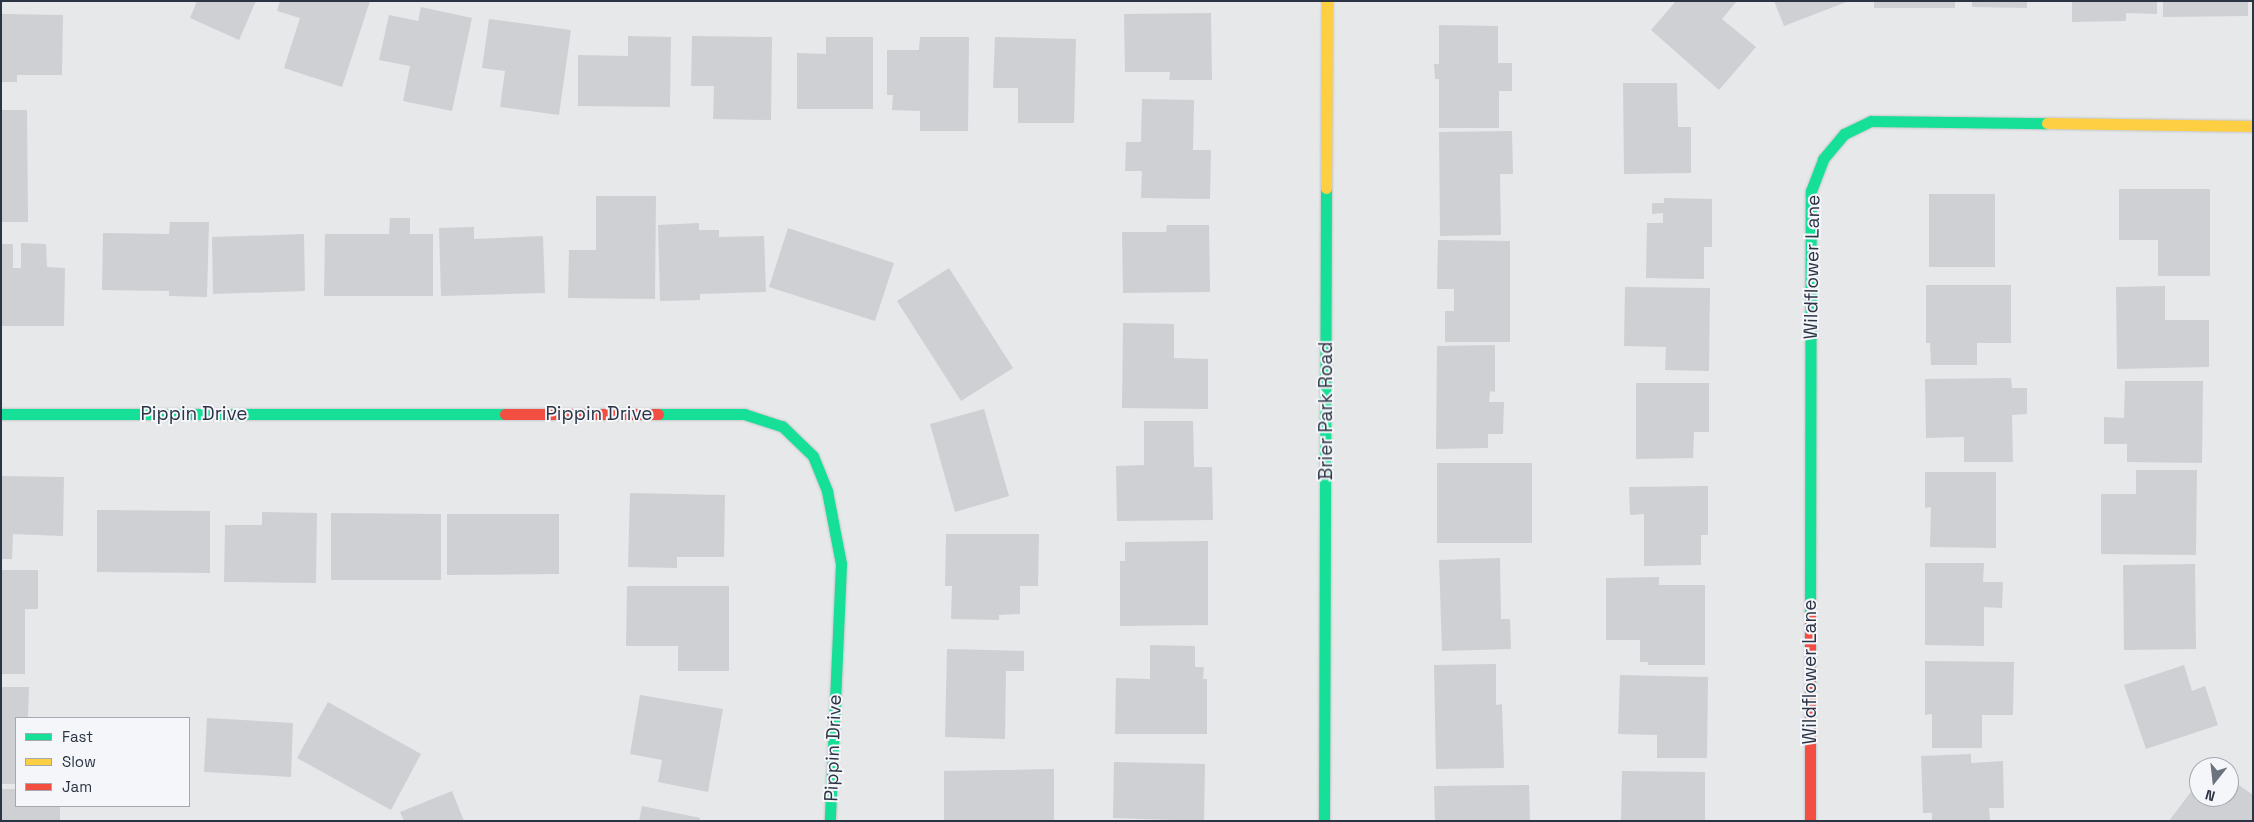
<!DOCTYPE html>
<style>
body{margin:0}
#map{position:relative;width:2254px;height:822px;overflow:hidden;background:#e6e8ea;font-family:"Space Grotesk",sans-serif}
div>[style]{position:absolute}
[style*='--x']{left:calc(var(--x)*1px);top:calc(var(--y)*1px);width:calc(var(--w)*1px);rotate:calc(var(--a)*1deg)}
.building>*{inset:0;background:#ced0d3}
.roads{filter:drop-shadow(0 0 1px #c4c6c8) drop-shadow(0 0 1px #c4c6c8)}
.fast>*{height:11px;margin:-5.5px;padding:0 5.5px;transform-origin:5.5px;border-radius:5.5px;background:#16e098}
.slow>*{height:11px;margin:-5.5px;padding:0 5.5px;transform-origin:5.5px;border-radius:5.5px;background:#ffcf43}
.jam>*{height:11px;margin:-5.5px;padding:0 5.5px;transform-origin:5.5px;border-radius:5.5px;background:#f24e42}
span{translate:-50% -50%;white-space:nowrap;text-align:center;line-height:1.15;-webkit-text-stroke:4px #f4f6f9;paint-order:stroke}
.street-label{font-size:19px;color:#2b3445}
.frame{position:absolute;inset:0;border:2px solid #2b3445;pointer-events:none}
.legend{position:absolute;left:15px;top:717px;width:175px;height:90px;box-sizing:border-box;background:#f4f6f9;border:1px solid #a4a8b1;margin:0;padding:6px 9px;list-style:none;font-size:15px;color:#2b3445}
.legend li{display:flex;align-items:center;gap:10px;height:25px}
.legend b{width:25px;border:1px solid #a4a8b1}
.north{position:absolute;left:2189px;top:757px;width:50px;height:50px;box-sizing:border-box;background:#f4f6f9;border:1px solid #a4a8b1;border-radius:50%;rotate:196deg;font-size:14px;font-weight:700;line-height:20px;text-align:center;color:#2b3445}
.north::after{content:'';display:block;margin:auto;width:18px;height:22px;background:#6c737f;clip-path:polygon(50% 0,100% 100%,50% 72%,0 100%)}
</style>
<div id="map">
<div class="building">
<div style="clip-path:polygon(197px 1px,256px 1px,239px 40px,190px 18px)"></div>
<div style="clip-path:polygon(280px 1px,370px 1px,342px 87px,284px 68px,300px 18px,277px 11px)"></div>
<div style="clip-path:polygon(1676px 1px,1737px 1px,1722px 19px,1756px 47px,1719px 90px,1651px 30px)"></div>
<div style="clip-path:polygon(1774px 1px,1849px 1px,1784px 26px)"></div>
<div style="clip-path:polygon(1874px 1px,1955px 1px,1955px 8px,1874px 8px)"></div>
<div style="clip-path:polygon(1972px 1px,2027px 1px,2027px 8px,1972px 7px)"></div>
<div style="clip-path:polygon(2072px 1px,2157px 1px,2157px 14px,2126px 13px,2126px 21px,2072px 22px)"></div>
<div style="clip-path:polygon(2163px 1px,2248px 1px,2248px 16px,2163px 17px)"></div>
<div style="clip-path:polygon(421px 7px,472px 18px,452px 111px,403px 101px,410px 66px,379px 60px,389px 15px,418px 21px)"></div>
<div style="clip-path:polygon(1211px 13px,1212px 80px,1169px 80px,1170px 72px,1125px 72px,1124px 14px)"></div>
<div style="clip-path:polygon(1px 14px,63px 15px,62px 75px,17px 75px,17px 82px,1px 82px)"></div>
<div style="clip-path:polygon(489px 19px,571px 30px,559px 115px,500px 107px,505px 71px,482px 68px)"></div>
<div style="clip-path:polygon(1439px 25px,1498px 26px,1498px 63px,1512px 63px,1512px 91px,1499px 91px,1499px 128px,1439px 128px,1439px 79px,1435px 79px,1434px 64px,1439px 64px)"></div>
<div style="clip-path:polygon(628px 36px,671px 37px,670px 107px,578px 106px,578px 55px,628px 56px)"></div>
<div style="clip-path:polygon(692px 36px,772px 37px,771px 120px,713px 119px,714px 86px,691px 86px)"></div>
<div style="clip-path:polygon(826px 37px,873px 37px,873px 109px,797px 109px,797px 53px,826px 54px)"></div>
<div style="clip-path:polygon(920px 37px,969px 37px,968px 131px,920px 131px,920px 111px,892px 110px,893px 95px,887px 95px,887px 50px,919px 50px)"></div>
<div style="clip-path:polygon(995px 37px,1076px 39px,1074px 123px,1018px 123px,1018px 88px,993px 88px)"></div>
<div style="clip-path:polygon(1623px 83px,1677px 83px,1678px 127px,1691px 127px,1691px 173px,1624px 174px)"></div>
<div style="clip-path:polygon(1142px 99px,1194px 100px,1193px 150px,1211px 150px,1210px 199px,1141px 198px,1142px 171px,1125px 171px,1126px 142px,1141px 142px)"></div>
<div style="clip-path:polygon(1px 110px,27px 110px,28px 222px,1px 222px)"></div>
<div style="clip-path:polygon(1512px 131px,1513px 174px,1500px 174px,1501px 235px,1440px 236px,1439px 132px)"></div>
<div style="clip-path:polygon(2119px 189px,2210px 189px,2210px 276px,2158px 276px,2158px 240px,2119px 240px)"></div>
<div style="clip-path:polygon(1929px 194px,1995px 194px,1995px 267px,1929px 267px)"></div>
<div style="clip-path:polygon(596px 196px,656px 196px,655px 299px,568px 298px,569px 250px,596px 250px)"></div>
<div style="clip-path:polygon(1664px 198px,1712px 199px,1712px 247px,1704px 247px,1704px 279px,1646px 278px,1647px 223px,1663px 223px,1663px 213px,1652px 214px,1652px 203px,1664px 203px)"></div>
<div style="clip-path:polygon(390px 218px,410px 218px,410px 234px,433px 234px,433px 296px,324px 296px,325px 234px,389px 234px)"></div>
<div style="clip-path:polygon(170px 222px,209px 222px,207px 297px,169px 296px,169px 291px,102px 290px,103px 233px,169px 234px)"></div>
<div style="clip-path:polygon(699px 223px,699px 230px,719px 230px,719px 237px,764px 236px,766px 292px,700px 294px,700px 300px,660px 301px,658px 225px)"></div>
<div style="clip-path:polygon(1167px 225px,1209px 225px,1210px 292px,1123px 293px,1122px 232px,1166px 232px)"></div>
<div style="clip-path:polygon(474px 227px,474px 239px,543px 236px,545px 293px,441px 296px,439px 228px)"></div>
<div style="clip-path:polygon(788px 228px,894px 263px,875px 321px,769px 287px)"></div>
<div style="clip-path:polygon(304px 234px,305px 291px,213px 294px,212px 237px)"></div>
<div style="clip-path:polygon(1438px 240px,1510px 241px,1510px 342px,1445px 342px,1445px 311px,1454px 311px,1454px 289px,1437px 289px)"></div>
<div style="clip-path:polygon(21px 243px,46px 244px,47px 267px,65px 268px,64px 326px,1px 326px,1px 244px,13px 244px,13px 268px,21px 268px)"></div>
<div style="clip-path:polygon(949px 268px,1013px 368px,961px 401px,897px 301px)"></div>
<div style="clip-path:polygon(1926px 285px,2011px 285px,2011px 343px,1977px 343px,1977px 365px,1931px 365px,1930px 343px,1926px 343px)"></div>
<div style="clip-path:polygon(2165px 286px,2165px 320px,2209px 320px,2209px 367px,2117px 369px,2116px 287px)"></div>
<div style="clip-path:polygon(1625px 287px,1710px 288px,1709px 371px,1665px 370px,1666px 347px,1624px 346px)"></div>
<div style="clip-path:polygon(1123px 323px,1174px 324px,1174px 358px,1208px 359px,1208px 409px,1122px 408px)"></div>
<div style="clip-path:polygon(1495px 345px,1495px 392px,1490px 391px,1489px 402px,1504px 402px,1503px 434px,1488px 434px,1488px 448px,1436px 449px,1437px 346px)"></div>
<div style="clip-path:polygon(2011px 378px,2012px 388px,2027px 388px,2027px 414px,2012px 415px,2013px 462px,1964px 462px,1964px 437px,1926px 438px,1925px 379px)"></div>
<div style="clip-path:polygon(2125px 381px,2203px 381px,2202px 463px,2127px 462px,2127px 444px,2104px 444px,2104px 417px,2124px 418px)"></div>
<div style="clip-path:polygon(1636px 383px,1709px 383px,1709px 432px,1694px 432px,1693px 458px,1636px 459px)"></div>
<div style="clip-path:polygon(984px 409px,1009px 496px,955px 512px,930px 424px)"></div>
<div style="clip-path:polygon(1144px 421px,1193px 421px,1194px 467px,1212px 467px,1213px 520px,1117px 521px,1116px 466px,1144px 465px)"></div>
<div style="clip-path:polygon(1437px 463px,1532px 463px,1532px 543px,1437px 543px)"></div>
<div style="clip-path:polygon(2136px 470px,2197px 470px,2196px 555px,2101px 554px,2101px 494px,2136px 494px)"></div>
<div style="clip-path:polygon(1925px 472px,1996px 472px,1996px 548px,1930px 547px,1931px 507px,1925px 508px)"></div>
<div style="clip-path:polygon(1px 476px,64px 477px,63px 536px,13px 534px,12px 559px,1px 559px)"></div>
<div style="clip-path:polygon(1708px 486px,1708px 535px,1701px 535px,1701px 565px,1644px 566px,1644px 514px,1630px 515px,1629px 487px)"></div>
<div style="clip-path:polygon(630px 493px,725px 495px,724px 557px,677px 557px,677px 568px,628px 567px)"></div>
<div style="clip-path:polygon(97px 510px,210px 511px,210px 573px,97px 572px)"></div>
<div style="clip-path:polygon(262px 512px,317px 513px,316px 583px,224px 582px,225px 525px,262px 525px)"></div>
<div style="clip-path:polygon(331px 513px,441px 514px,441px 580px,331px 580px)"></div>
<div style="clip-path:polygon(447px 514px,559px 514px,559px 574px,447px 575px)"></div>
<div style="clip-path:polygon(946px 534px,1039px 534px,1038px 586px,1020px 586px,1020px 614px,999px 615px,999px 620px,951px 619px,952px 586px,945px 586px)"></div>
<div style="clip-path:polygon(1208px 541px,1208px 625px,1120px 626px,1120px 561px,1125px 561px,1125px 542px)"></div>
<div style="clip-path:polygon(1500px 558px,1501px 619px,1510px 619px,1511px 649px,1442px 651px,1439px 560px)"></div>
<div style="clip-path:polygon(1925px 563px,1984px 563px,1983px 582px,2003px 582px,2002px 608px,1984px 607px,1984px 646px,1925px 645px)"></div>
<div style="clip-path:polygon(2195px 564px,2196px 649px,2124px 650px,2123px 565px)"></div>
<div style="clip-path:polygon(1px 570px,38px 570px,38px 609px,25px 609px,25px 674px,1px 674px)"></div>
<div style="clip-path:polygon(1659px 577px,1659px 585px,1705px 585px,1705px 665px,1648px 665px,1648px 662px,1640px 662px,1640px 640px,1606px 640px,1606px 578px)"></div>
<div style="clip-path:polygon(627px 586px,729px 586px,729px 671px,678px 671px,678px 646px,626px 646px)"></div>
<div style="clip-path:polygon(1150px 645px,1195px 646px,1195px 667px,1204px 667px,1203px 679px,1207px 679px,1207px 734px,1115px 734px,1116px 678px,1150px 679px)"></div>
<div style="clip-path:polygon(947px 649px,1024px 651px,1024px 671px,1006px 671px,1005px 739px,945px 737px)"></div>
<div style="clip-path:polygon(1925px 661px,2014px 662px,2013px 715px,1982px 715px,1982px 748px,1932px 748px,1932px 714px,1925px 715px)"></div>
<div style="clip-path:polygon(1496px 664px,1496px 705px,1502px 704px,1504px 768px,1436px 769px,1434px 665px)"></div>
<div style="clip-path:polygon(2184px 665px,2192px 691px,2205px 686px,2218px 725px,2146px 749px,2124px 685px)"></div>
<div style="clip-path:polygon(1620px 675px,1708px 677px,1707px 758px,1657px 758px,1657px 735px,1618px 734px)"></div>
<div style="clip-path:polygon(1px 687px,29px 687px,28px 718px,16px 718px,16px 784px,1px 784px)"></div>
<div style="clip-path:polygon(640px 695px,723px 709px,708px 792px,658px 782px,662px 760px,630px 754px)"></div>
<div style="clip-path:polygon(328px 702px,421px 754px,391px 810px,297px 758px)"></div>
<div style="clip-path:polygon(207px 718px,293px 723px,291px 777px,204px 772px)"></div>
<div style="clip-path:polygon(1971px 754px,1971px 763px,2003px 761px,2004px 808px,1989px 808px,1990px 821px,1932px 821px,1932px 813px,1923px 813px,1921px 756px)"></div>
<div style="clip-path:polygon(1114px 762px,1205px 764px,1204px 821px,1113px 818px)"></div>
<div style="clip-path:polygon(1054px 769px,1054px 821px,944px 821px,944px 771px)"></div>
<div style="clip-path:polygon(1622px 771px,1705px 772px,1705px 821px,1621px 821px)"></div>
<div style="clip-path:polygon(2229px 778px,2253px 795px,2253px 821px,2169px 821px,2199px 781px,2199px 797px,2229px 797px)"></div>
<div style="clip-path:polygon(1529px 785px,1530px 821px,1435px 821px,1434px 786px)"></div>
<div style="clip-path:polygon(1px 789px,16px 789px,16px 806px,60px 806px,60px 821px,1px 821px)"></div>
<div style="clip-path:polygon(452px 791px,464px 821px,404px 821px,400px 812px)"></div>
<div style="clip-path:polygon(642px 806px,700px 818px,700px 821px,639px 821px)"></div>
</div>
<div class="roads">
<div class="fast">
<div style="--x:1;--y:414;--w:504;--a:0"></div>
<div style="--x:658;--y:414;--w:86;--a:0"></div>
<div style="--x:744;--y:414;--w:40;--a:18"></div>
<div style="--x:782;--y:426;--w:43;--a:44.1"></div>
<div style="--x:813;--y:456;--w:38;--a:68"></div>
<div style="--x:827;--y:491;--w:74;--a:79.1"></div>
<div style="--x:841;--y:564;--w:257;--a:92.5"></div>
<div style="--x:1810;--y:616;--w:425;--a:-89.9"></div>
<div style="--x:1811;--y:191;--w:34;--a:-69"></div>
<div style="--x:1823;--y:159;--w:33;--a:-50"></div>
<div style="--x:1844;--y:134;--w:30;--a:-26"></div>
<div style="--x:1871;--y:121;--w:176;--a:0.7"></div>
<div style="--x:1324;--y:821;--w:633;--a:-89.82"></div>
</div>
<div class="slow">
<div style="--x:2047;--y:123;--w:206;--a:0.8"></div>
<div style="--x:1326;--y:188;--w:187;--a:-89.7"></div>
</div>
<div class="jam">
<div style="--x:505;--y:414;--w:153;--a:0"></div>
<div style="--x:1810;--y:821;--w:205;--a:-90"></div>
</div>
</div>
<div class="street-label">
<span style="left:1812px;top:267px;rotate:-89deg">Wildflower Lane</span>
<span style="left:1326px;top:411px;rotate:-90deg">Brier Park Road</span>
<span style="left:194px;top:414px">Pippin Drive</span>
<span style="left:599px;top:414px">Pippin Drive</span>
<span style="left:1810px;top:672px;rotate:-90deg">Wildflower Lane</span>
<span style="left:833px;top:748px;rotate:-88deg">Pippin Drive</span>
</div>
<div class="frame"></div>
<ul class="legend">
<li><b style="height:6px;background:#16e098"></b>Fast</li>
<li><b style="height:6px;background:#ffcf43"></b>Slow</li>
<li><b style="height:6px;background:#f24e42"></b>Jam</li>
</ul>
<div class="north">N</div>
</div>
